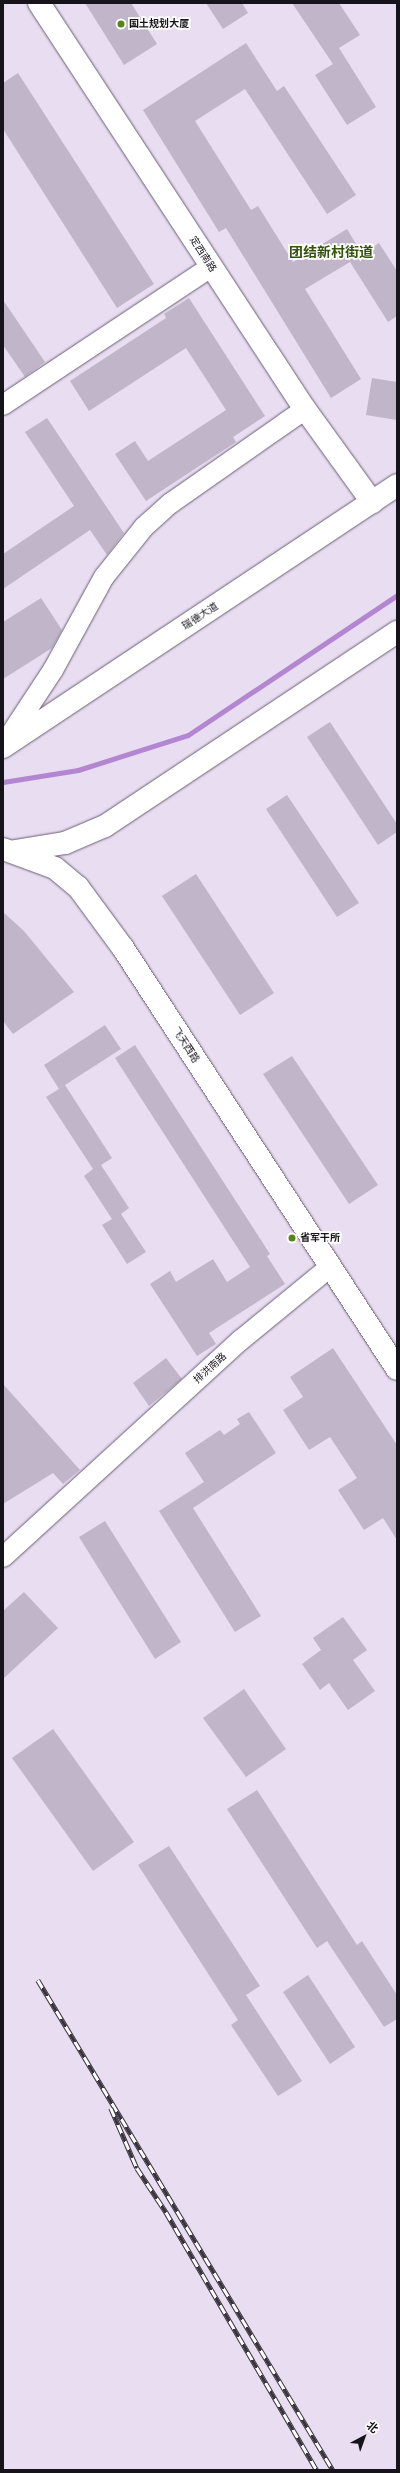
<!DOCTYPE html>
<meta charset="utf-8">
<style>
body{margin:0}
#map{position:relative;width:400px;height:2473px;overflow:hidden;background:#e9ddf2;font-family:"Roboto Condensed","Noto Sans SC",sans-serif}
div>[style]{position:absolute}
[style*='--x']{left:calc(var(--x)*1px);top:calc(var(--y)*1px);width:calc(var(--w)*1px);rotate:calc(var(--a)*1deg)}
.stream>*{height:5px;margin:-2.5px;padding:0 2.5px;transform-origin:2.5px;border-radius:2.5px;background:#b386d2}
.building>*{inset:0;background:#c0b5c9}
.roads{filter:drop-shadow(0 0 1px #695e71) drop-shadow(0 0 1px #695e71)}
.minor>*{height:20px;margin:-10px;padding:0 10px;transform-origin:10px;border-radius:10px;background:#fff}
.tertiary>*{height:22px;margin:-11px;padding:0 11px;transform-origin:11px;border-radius:11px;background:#fff}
.rail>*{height:4.5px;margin-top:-2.25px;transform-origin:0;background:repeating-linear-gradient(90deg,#fff 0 9px,#38333c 0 18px);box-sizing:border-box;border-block:1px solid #38333c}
.dots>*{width:11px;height:11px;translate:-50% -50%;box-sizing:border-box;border:2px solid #fff;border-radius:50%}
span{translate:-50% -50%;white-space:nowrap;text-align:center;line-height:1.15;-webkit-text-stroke:3.5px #fff;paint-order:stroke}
.poi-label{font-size:10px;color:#17131a;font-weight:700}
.left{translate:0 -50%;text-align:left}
.street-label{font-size:10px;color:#17131a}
.district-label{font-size:14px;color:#35520d;font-weight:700}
.frame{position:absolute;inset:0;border:4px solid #17131a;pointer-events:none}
.north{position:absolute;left:344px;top:2417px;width:40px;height:40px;-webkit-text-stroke:3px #fff;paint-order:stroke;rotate:41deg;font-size:11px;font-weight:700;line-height:16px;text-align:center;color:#17131a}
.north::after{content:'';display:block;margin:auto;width:14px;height:18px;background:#17131a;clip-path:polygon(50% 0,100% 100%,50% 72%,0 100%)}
</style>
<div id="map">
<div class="stream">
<div style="--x:3;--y:782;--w:76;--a:-9.1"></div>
<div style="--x:78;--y:770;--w:115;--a:-17.7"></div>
<div style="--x:188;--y:735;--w:252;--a:-33.8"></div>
</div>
<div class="building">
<div style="clip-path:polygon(85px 3px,131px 3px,157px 44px,124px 65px)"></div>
<div style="clip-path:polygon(206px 3px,242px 3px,248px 13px,223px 29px)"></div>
<div style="clip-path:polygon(292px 3px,339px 3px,360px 35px,339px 48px,376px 107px,347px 125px,315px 75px,333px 64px)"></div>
<div style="clip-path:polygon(246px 43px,277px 91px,284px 86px,356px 195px,327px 214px,245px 89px,195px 121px,251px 210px,258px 206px,293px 262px,347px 229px,362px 254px,379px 243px,397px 271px,397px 316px,388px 322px,350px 262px,305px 289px,361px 379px,331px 398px,226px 228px,219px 232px,143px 110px)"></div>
<div style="clip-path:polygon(18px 73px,154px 284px,117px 308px,3px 129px,3px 83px)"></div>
<div style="clip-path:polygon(189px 298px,265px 416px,233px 437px,236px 442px,146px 501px,115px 454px,135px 441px,148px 461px,226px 410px,186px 348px,89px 411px,70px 381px,166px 318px,164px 314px)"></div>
<div style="clip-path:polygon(3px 300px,45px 362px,25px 377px,3px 345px)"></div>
<div style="clip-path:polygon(372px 378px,397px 382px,397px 420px,366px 415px)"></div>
<div style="clip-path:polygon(47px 418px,124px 533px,107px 555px,90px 530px,3px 589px,3px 554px,74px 506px,25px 432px)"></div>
<div style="clip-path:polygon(41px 598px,62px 630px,52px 648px,3px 679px,3px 622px)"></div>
<div style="clip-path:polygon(330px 722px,397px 824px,397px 832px,378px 845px,307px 737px)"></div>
<div style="clip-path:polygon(287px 795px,359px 903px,337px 917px,266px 809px)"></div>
<div style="clip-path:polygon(196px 874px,274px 993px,240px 1015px,162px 896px)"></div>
<div style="clip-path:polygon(3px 912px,24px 931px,74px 992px,13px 1034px,3px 1021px)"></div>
<div style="clip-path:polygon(105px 1025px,121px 1049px,65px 1085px,112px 1158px,101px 1165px,129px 1208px,121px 1214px,146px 1252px,127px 1264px,102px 1225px,112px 1219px,84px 1176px,93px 1169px,46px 1097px,59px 1089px,44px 1065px)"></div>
<div style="clip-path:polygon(135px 1045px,270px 1254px,267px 1256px,285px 1284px,209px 1333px,216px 1344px,197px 1356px,150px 1284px,170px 1271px,176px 1282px,213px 1259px,227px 1282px,250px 1267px,115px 1058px)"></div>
<div style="clip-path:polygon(292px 1056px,378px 1185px,349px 1204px,263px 1074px)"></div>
<div style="clip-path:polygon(333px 1348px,397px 1445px,397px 1540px,383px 1518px,364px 1530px,338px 1490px,357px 1478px,330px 1437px,309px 1450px,283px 1410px,303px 1397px,290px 1377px)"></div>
<div style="clip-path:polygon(166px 1358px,182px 1379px,149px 1406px,133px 1383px)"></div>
<div style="clip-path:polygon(3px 1384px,80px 1470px,63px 1484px,53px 1473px,3px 1504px)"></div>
<div style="clip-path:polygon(249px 1412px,276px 1453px,193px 1508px,261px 1616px,235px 1632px,159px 1511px,204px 1482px,185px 1453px,220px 1430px,224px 1435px,240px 1424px,237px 1419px)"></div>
<div style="clip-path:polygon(105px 1521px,181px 1642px,155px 1659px,79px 1537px)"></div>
<div style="clip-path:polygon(24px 1592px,58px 1628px,3px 1679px,3px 1611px)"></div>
<div style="clip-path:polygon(343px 1617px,367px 1650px,353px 1660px,375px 1691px,348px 1710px,329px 1683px,320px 1690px,302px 1664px,321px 1650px,313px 1638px)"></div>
<div style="clip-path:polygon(244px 1689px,286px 1749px,246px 1777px,203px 1718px)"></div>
<div style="clip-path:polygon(53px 1729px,134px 1842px,93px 1871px,12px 1758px)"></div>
<div style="clip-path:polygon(257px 1790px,357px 1945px,362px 1941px,397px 1995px,397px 2019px,384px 2027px,327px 1941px,317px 1948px,227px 1809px)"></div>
<div style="clip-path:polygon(169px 1846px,260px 1986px,246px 1995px,302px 2081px,278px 2096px,231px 2025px,238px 2020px,138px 1865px)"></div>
<div style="clip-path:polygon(308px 1975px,355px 2047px,330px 2064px,283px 1992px)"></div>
</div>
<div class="roads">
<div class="minor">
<div style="--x:3;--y:405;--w:251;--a:-33.6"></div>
<div style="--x:3;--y:746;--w:91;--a:-56.7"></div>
<div style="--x:53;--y:670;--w:106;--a:-61.3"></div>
<div style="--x:104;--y:577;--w:64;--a:-51.3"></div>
<div style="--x:144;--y:527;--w:36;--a:-42"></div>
<div style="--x:171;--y:503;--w:164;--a:-35"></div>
<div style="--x:3;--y:1557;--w:322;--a:-42.4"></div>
<div style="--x:241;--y:1340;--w:115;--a:-39.4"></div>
</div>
<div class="tertiary">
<div style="--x:39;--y:3;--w:485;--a:56.8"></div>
<div style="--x:305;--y:409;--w:115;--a:54.2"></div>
<div style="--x:3;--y:747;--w:473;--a:-33.6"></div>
<div style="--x:3;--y:849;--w:55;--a:20.1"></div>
<div style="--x:55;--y:868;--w:30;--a:40"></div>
<div style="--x:78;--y:887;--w:76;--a:53.6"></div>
<div style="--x:123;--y:948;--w:502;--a:56.94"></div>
<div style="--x:15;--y:851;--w:51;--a:-9.1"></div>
<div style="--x:65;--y:843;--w:43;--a:-23"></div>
<div style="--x:105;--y:826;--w:351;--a:-33.6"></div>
</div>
</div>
<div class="rail">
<div style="--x:38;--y:1980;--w:572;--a:58.95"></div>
<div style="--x:111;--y:2108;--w:65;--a:66.6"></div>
<div style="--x:137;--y:2168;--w:53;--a:56.6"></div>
<div style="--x:166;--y:2212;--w:299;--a:59.7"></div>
</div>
<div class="dots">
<div style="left:121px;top:24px;background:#568515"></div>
<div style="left:292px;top:1238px;background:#568515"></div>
</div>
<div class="poi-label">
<span class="left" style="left:129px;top:24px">国土规划大厦</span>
<span class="left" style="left:300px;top:1238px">省军干所</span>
</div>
<div class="street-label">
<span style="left:203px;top:254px;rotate:57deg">定西南路</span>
<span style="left:200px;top:616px;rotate:-33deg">瑞德大道</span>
<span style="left:186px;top:1045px;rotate:57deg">飞天西路</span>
<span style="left:210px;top:1368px;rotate:-42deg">排洪南路</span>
</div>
<div class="district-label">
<span style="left:331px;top:252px">团结新村街道</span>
</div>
<div class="frame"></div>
<div class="north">北</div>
</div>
